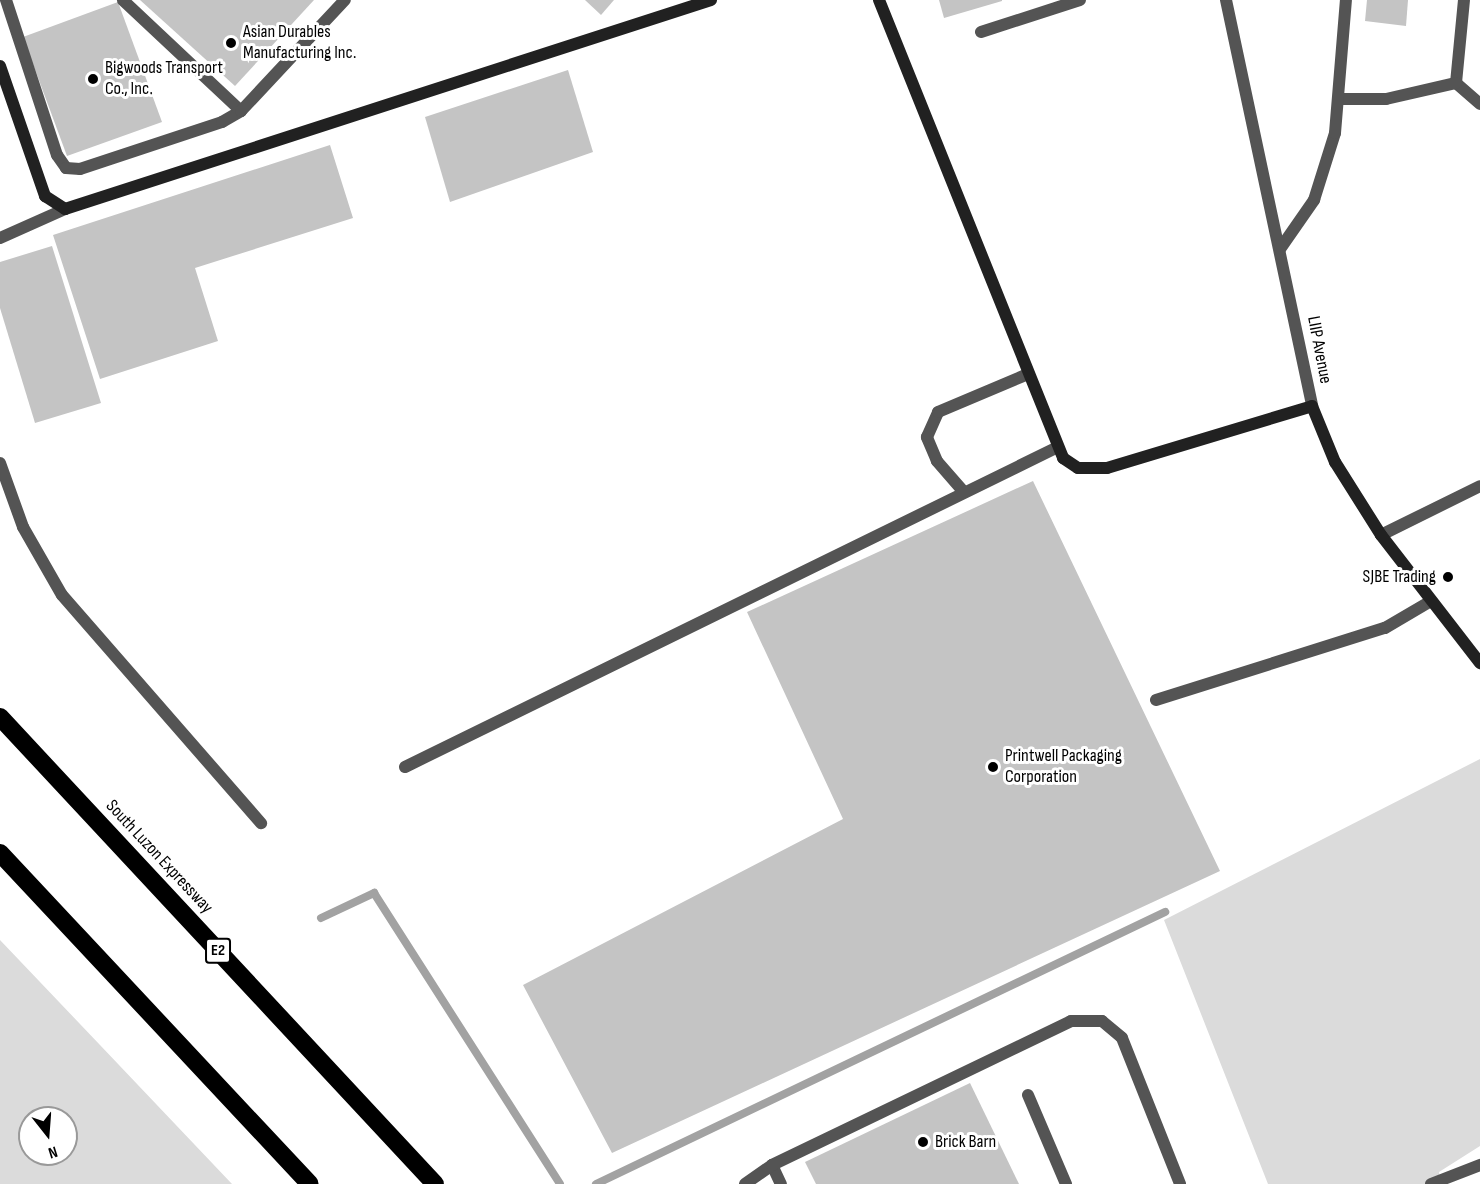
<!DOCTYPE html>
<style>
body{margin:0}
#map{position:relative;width:1480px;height:1184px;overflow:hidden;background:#fff;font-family:"Sofia Sans Condensed",sans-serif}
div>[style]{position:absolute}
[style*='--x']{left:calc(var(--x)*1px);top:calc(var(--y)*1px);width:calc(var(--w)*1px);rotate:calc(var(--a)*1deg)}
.green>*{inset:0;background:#dbdbdb}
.stream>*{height:8px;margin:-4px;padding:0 4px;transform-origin:4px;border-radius:4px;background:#a2a2a2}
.building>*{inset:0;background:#c4c4c4}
.lane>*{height:12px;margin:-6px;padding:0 6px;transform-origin:6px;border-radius:6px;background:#545454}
.street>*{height:12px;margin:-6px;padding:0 6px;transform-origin:6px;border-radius:6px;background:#545454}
.secondary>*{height:12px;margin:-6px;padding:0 6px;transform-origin:6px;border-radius:6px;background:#212121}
.highway>*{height:18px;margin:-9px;padding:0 9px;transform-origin:9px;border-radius:9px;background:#000}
.dots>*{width:16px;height:16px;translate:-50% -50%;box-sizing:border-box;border:3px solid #fff;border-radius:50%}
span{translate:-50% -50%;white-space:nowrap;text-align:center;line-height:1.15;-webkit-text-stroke:6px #fff;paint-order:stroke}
.shield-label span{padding:2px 4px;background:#fff;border:2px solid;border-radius:4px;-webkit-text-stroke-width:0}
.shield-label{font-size:16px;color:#000;font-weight:700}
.poi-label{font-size:18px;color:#000}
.left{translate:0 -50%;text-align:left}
.right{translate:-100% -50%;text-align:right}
.street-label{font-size:18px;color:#000}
.north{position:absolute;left:18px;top:1106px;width:60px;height:60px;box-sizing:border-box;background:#fff;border:2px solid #999;border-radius:50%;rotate:163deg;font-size:16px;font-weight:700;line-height:24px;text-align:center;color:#000}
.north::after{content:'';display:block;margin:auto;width:21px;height:27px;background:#000;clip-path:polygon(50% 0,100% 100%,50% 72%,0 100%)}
</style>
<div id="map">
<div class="green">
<div style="clip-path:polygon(1480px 759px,1480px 1146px,1439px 1172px,1441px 1184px,1268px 1184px,1164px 920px)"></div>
<div style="clip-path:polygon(evenodd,0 940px,100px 1045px,232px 1184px,0 1184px,0 940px,30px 1118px,66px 1118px,66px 1154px,30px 1154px,30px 1118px)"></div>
</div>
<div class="stream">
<div style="--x:321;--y:918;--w:59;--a:-25.3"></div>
<div style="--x:374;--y:893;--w:345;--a:57.4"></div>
<div style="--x:596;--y:1184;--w:631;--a:-25.55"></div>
</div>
<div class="building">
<div style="clip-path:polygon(140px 0,314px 0,235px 86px)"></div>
<div style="clip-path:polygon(585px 0,614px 0,601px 15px)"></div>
<div style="clip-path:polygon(939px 0,1002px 0,1002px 1px,944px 18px)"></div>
<div style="clip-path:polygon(1367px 0,1408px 0,1406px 26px,1365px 21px)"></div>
<div style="clip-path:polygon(118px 2px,162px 122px,67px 156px,23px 37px)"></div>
<div style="clip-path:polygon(568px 70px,593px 152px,450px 202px,425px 117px)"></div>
<div style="clip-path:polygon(330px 145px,353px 218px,195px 268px,218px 341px,100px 379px,53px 235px)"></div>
<div style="clip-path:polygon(52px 246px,101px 403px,35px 423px,0 308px,0 262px)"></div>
<div style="clip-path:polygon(1033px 481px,1220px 871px,612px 1153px,523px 985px,843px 819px,747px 612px)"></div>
<div style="clip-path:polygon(970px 1083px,1019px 1184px,816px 1184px,805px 1162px)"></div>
</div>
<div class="lane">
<div style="--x:6;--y:0;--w:163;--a:71.8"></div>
<div style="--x:57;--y:155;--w:16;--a:55"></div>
<div style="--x:66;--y:168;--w:14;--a:4"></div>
<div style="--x:80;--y:169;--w:150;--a:-18.3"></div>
<div style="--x:222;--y:122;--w:22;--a:-30"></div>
<div style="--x:241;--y:111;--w:162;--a:-136.8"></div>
<div style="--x:981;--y:32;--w:104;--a:-17.9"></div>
<div style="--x:0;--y:238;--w:71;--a:-24"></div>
<div style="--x:0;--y:463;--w:68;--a:70.2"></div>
<div style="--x:23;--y:527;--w:78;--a:60.2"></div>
<div style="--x:62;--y:595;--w:303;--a:48.9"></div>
<div style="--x:963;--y:491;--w:40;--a:-131"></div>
<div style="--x:937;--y:461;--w:26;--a:-113"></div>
<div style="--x:927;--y:437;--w:27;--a:-66"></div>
<div style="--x:938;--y:412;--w:98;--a:-22.9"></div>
<div style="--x:1156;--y:700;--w:240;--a:-17.5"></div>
<div style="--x:1385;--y:628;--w:53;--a:-30.4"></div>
<div style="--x:405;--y:767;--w:725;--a:-26.11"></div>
<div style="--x:1028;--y:1095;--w:97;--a:66.9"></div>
<div style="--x:772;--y:1165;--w:21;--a:65"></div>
<div style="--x:745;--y:1184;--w:33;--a:-35"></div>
<div style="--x:772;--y:1165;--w:332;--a:-25.7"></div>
<div style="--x:1071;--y:1021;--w:31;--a:0"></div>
<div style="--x:1102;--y:1021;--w:26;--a:40"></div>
<div style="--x:1122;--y:1038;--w:157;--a:68.3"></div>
<div style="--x:1431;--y:1184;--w:53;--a:-21.2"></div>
</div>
<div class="street">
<div style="--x:1226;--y:0;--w:415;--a:78"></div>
<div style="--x:1456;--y:83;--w:83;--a:-84.5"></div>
<div style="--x:1456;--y:83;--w:32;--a:41"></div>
<div style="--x:1338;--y:99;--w:48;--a:0"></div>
<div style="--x:1386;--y:99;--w:72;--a:-12.9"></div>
<div style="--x:241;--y:111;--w:152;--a:-46.9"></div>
<div style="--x:1280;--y:249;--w:60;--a:-55.2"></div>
<div style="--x:1314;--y:200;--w:70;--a:-72.6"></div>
<div style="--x:1335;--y:133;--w:133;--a:-85.3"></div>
<div style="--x:1381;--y:535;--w:110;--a:-26.3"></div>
</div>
<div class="secondary">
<div style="--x:879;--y:0;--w:494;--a:68.1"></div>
<div style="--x:1063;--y:458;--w:18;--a:34"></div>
<div style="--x:1078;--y:468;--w:29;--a:0"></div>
<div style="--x:1107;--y:468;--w:214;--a:-16.8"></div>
<div style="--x:1312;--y:406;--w:61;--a:67.7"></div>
<div style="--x:1335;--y:462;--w:86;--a:57.8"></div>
<div style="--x:1381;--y:535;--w:162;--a:52.3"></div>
<div style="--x:0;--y:66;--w:138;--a:70.9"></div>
<div style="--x:45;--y:196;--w:24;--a:33"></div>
<div style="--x:65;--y:209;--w:679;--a:-17.93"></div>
</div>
<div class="highway">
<div style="--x:0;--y:717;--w:638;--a:47.03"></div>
<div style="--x:0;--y:853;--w:453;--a:46.9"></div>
</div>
<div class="dots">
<div style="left:231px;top:43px;background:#000"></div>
<div style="left:93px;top:79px;background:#000"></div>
<div style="left:1448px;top:577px;background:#000"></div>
<div style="left:993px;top:767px;background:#000"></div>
<div style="left:923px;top:1142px;background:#000"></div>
</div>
<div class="shield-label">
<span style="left:218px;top:951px">E2</span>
</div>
<div class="poi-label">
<span class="left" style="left:243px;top:43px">Asian Durables<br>Manufacturing Inc.</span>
<span class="left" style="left:105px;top:79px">Bigwoods Transport<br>Co., Inc.</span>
<span class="right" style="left:1436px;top:577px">SJBE Trading</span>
<span class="left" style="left:1005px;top:767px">Printwell Packaging<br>Corporation</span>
<span class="left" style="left:935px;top:1142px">Brick Barn</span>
</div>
<div class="street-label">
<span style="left:1319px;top:350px;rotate:79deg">LIIP Avenue</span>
<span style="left:159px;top:857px;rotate:47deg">South Luzon Expressway</span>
</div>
<div class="north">N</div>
</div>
